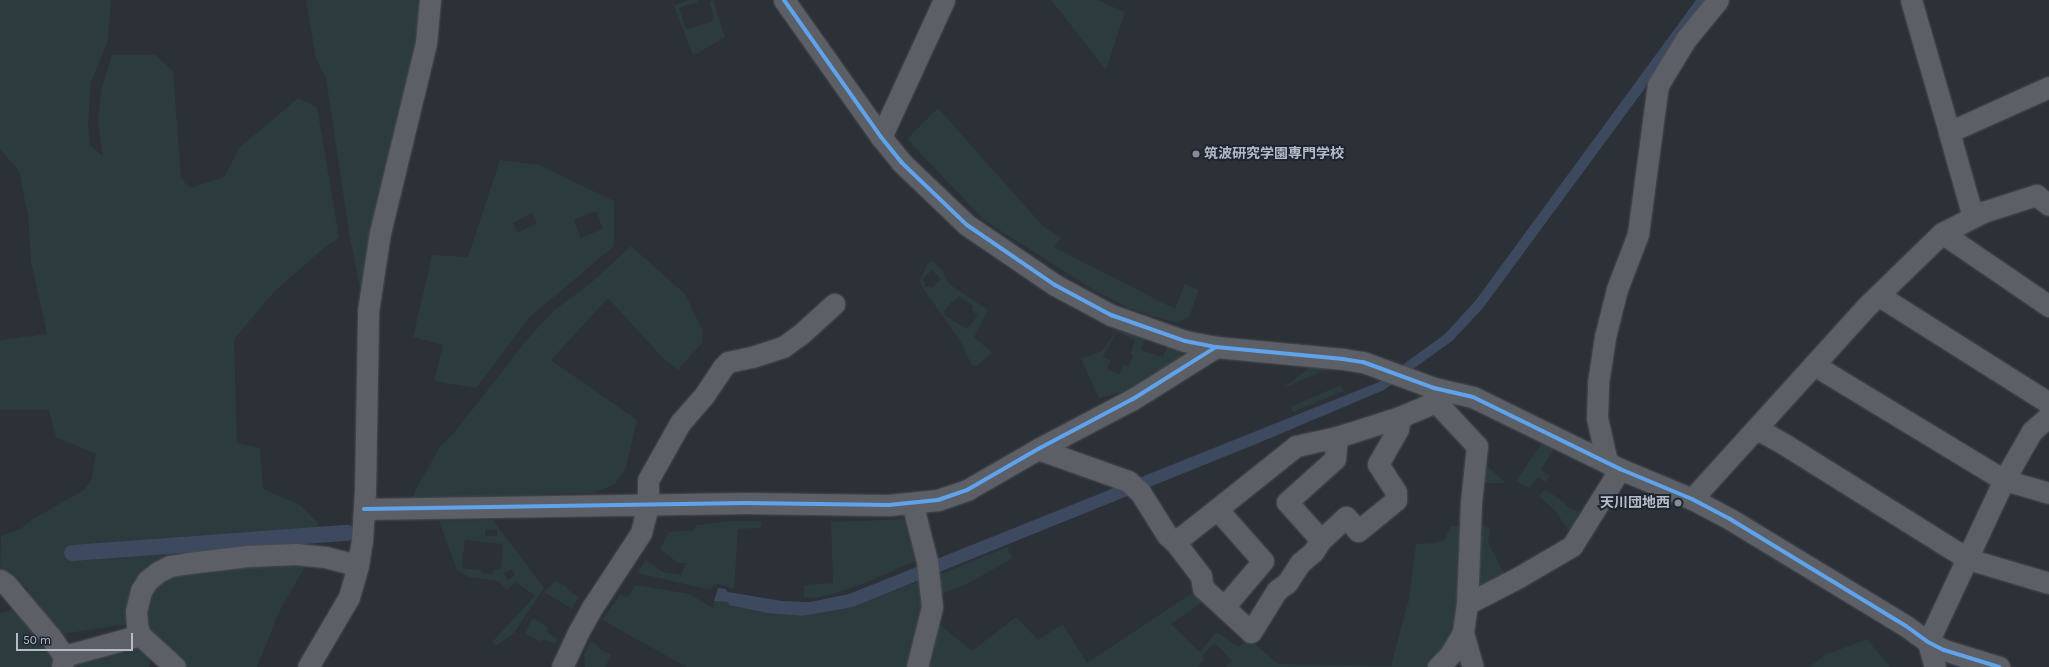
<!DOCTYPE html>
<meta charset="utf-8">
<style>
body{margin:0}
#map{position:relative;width:2049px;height:667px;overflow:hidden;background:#2c3037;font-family:Karla,"Noto Sans JP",sans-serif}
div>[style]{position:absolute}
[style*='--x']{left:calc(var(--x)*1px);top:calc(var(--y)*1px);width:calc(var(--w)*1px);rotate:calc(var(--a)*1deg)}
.green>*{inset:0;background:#2c3b3e}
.water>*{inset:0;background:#3c495f}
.canal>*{height:16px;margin:-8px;padding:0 8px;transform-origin:8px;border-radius:8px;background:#3c495f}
.roads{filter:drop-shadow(0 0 1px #4a4c52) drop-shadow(0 0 1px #4a4c52)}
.minor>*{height:21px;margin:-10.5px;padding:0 10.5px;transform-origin:10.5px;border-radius:10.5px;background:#5c5f65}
.cycleway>*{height:4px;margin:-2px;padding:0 2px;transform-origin:2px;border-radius:2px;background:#60a3ed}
.dots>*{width:11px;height:11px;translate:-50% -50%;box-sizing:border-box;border:2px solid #1f2631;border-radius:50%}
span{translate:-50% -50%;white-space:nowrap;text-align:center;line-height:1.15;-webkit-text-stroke:4px #1f2631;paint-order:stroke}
.poi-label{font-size:14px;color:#b6bcc7;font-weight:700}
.left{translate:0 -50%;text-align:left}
.right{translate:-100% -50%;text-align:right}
.scale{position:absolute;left:16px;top:633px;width:117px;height:18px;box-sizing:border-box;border:2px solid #b6bcc7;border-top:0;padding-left:5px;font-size:12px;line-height:14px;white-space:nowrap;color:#b6bcc7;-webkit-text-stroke:3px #1f2631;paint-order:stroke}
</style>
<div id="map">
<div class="green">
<div style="clip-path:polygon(0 0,111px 0,108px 40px,91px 82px,88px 126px,90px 145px,103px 157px,98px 122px,101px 90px,112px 55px,155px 55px,173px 71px,181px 178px,190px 188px,224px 177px,240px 147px,298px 98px,317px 107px,339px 238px,325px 247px,275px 291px,234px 339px,237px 443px,260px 448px,263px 489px,300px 505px,318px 523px,317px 539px,261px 550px,279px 561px,306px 565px,279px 612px,257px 667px,184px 667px,161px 647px,143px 622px,68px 633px,57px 667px,0 667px,0 613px,11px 610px,29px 589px,0 573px,1px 536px,20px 529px,33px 519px,84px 490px,91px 481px,96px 454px,56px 437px,49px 410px,0 410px,0 340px,47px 334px,31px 262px,28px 216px,19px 171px,0 149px)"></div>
<div style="clip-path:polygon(306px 0,421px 0,411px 74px,363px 290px,359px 283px,349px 233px,326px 78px,316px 59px)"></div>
<div style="clip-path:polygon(687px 0,697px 0,698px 2px,679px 8px,685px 27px,688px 29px,713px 21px,712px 18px,714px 17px,709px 2px,713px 0,725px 37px,693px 56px,674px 6px)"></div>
<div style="clip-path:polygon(1051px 0,1097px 0,1125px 12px,1106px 70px)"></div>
<div style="clip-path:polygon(938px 108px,1043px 226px,1061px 238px,1054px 247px,1175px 309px,1185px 284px,1199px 290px,1189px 317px,1176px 323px,1128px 308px,1097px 292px,985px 221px,907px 139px)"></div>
<div style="clip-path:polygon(evenodd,500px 160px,539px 165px,614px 201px,614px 246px,530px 317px,476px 388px,434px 381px,443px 345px,413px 337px,432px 255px,468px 257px,500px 160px,596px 211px,603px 229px,581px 238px,574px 220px,596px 211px,500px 160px,532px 213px,537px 223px,518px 233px,513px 223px,532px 213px)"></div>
<div style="clip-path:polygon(631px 246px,685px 294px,703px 331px,702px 343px,678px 370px,664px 359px,608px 298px,551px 360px,637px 420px,626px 468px,615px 484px,594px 493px,413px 498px,414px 493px,439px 448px,454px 433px,525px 342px,552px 312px,592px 282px)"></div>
<div style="clip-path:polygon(evenodd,933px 261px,943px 271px,949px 284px,988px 310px,974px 337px,992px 353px,977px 366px,972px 366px,961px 342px,922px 287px,920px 280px,922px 276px,927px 265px,933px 261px,932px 270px,941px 279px,932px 288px,929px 286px,926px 287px,924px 285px,926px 283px,922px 279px,932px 270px,933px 261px,959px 296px,973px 306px,972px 310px,978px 315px,967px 329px,944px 315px,946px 313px,944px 312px,952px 301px,954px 301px,959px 296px)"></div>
<div style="clip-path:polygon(evenodd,1119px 327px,1181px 346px,1182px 360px,1122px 392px,1099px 398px,1081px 359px,1102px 351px,1119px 327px,1117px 331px,1135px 341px,1130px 354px,1133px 356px,1128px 367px,1124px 365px,1119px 374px,1107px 369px,1111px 360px,1103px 357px,1117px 331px,1119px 327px,1144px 339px,1167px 346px,1163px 357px,1141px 350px,1144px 339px)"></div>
<div style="clip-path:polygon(1312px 365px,1334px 366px,1282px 389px)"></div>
<div style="clip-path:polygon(1340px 385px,1344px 391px,1293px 412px,1291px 407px)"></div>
<div style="clip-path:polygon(1543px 441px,1555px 447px,1541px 470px,1550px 476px,1546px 482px,1538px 477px,1529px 488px,1516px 481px)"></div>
<div style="clip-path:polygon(1480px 460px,1506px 483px,1477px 483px)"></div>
<div style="clip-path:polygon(1545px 489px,1565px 503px,1565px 505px,1579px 512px,1573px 526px,1568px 530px,1556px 512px,1539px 496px)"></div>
<div style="clip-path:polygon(908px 519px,920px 559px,863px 584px,833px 594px,816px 598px,804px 597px,804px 585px,833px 583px,831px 522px)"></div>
<div style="clip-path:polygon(evenodd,493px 520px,544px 588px,514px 633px,496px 646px,492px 642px,535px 596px,516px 582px,507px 590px,498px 581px,469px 577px,457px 570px,439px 521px,493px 520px,485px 529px,497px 530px,497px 536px,485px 536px,485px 529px,493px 520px,465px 540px,503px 544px,501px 568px,499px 570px,493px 569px,492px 574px,481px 573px,481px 570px,462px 568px,465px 540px,493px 520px,512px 569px,515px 575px,508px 580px,504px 573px,512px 569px)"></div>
<div style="clip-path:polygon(732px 521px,762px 521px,760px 528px,738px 529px,734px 589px,715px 583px,711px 590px,637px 573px,646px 560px,663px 572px,681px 575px,686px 563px,678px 563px,660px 549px,669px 532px,694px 530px,696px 525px)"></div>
<div style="clip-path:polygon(1476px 521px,1490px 529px,1488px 543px,1504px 573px,1475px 590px)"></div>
<div style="clip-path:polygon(1451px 526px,1464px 527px,1456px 626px,1441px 655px,1428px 667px,1225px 667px,1232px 661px,1215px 643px,1202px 655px,1205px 659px,1197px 667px,920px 667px,933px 619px,972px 651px,1016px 617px,1038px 640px,1063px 624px,1087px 663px,1198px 589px,1207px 599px,1171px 624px,1200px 652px,1216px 632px,1239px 647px,1248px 638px,1278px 664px,1391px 666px,1407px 605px,1408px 605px,1416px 544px,1436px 543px,1444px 540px)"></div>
<div style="clip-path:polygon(1007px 547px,1013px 558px,969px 583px,940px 595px,934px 577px)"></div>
<div style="clip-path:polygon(922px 580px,924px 610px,909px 667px,687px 667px,602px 620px,621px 594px,627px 598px,636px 585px,690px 594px,714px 609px,714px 601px,729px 602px,767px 613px,803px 616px,853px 607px)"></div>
<div style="clip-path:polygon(555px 581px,567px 587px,567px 589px,578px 597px,572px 609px,544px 592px)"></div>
<div style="clip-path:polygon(533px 618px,548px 627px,547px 632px,557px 639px,556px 644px,543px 639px,542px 642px,525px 634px)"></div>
<div style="clip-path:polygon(1867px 639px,1890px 667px,1809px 667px,1825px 655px)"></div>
<div style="clip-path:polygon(591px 641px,599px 646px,598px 648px,611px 655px,605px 667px,585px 667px,584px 655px)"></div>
<div style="clip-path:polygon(136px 648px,152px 651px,149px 667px,68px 667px,70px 662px)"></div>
</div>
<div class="water">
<div style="clip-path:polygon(1696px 0,1710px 0,1483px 308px,1452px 341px,1384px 390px,1261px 442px,853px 607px,803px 616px,767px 613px,729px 605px,728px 602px,714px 601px,718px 588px,725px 589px,728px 592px,782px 601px,810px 602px,849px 594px,1379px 382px,1445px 334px,1476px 300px)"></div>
</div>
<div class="canal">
<div style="--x:72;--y:553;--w:276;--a:-4.2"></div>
</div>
<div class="roads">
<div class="minor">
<div style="--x:784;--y:0;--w:168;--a:54.7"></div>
<div style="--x:881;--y:137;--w:32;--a:51"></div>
<div style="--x:901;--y:162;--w:91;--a:43.7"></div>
<div style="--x:967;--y:225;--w:107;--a:34.3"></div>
<div style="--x:1055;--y:285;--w:64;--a:28.2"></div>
<div style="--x:1111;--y:315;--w:78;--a:19.4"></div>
<div style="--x:1185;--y:341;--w:32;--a:11"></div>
<div style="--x:1216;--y:347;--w:128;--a:5.4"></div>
<div style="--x:1343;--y:359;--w:20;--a:9"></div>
<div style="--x:1363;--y:362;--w:76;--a:20.1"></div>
<div style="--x:1434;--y:388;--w:40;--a:13"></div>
<div style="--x:1473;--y:397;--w:164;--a:26.1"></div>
<div style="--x:1620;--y:469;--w:78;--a:22.6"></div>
<div style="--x:1692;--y:499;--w:43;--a:27.8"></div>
<div style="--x:1730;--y:519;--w:206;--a:31.3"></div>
<div style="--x:1906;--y:626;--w:27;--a:36"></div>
<div style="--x:1928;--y:642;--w:18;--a:27"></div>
<div style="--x:1944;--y:650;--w:58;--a:17.2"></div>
<div style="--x:1911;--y:0;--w:137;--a:73.9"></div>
<div style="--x:881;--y:137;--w:151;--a:-65.3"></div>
<div style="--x:1973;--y:217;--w:88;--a:-105.8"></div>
<div style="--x:1949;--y:132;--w:110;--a:-24.2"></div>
<div style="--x:1942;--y:233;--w:130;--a:34.3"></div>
<div style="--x:1878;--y:295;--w:202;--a:32.3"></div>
<div style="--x:1814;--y:365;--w:222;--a:31.2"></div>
<div style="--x:2004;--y:480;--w:47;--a:16.1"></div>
<div style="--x:1436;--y:402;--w:60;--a:47"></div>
<div style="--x:1477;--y:446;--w:56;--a:96.1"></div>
<div style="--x:1471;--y:502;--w:102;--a:92.2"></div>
<div style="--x:1467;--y:604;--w:29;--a:98"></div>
<div style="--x:1463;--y:633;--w:27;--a:121"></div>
<div style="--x:1449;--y:656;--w:16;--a:135"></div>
<div style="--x:1757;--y:429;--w:31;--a:29"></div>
<div style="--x:1784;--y:444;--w:217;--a:32"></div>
<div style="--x:1968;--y:559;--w:84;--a:16.5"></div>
<div style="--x:1038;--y:449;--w:96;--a:19.6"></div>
<div style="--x:1128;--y:481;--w:16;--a:43"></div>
<div style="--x:1140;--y:492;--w:51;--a:57.9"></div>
<div style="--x:1167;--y:535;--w:11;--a:41"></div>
<div style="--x:1175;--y:542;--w:43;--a:52.6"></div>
<div style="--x:1201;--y:576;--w:12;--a:81"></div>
<div style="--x:1203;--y:588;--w:65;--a:42.5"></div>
<div style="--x:1251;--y:632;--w:49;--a:-58.2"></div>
<div style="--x:1277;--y:590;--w:12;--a:-35"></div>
<div style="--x:1287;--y:583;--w:24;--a:-57"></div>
<div style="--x:1300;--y:563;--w:17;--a:-40"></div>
<div style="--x:1313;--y:552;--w:14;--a:-56"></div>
<div style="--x:1321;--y:540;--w:34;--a:-43"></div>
<div style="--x:1346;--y:517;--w:18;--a:49"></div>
<div style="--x:1358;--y:531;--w:49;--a:-39.2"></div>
<div style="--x:1396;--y:500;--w:8;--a:-90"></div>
<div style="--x:1396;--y:492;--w:33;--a:-123"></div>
<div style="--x:1378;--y:464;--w:40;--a:-60.3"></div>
<div style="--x:1398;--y:429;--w:12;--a:-81"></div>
<div style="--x:1607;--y:462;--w:45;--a:-102.8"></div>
<div style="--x:1597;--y:418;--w:35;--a:-88"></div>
<div style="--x:1598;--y:383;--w:47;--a:-81.3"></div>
<div style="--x:1605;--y:337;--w:49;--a:-76"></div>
<div style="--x:1617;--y:289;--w:59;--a:-69.1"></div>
<div style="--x:1638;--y:234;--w:150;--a:-82.4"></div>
<div style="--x:1658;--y:85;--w:54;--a:-58.7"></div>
<div style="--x:1686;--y:39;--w:50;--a:-50.6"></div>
<div style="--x:1692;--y:499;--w:263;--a:-47.8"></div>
<div style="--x:1869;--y:304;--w:102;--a:-44.2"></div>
<div style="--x:1942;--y:233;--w:46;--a:-27.1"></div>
<div style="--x:1983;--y:212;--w:56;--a:-17.8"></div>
<div style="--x:2036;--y:195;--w:16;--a:38"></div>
<div style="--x:915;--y:504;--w:10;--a:90"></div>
<div style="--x:915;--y:514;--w:49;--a:75.7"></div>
<div style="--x:927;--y:561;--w:46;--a:83.8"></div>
<div style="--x:932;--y:607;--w:62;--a:104"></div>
<div style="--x:364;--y:509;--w:381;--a:-0.9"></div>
<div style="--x:745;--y:503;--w:144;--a:0.8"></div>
<div style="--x:889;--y:505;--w:49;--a:-5.8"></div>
<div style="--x:938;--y:500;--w:31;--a:-19"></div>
<div style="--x:967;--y:490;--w:82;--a:-30"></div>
<div style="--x:1038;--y:449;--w:107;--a:-27.8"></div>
<div style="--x:1133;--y:399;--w:98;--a:-32.1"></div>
<div style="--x:1217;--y:509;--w:101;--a:-38.6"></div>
<div style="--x:1296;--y:446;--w:42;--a:-12.4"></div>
<div style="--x:1337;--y:437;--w:66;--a:-17.6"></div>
<div style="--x:1400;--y:417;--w:39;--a:-23"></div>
<div style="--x:1436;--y:402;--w:13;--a:-94"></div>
<div style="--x:1321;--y:540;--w:51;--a:-131.8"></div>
<div style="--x:1287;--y:502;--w:64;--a:-41.9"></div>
<div style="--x:1335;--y:459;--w:22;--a:-85"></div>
<div style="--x:1175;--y:542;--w:53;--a:-38.2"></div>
<div style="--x:1217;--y:509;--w:69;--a:48.5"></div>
<div style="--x:1263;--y:561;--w:60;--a:130.3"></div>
<div style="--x:0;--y:580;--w:7;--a:34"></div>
<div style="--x:6;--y:584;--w:68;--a:49.8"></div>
<div style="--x:50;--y:636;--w:24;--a:55"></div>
<div style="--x:64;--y:656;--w:11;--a:100"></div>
<div style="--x:1467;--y:604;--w:59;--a:-27.4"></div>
<div style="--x:1519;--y:577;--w:61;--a:-30.3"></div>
<div style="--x:1572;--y:546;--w:91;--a:-58.1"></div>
<div style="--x:1463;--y:633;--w:35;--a:74"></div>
<div style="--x:64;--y:656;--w:79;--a:-15.4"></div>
<div style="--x:175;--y:667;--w:47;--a:-137.6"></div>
<div style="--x:140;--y:635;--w:10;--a:-107"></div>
<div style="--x:137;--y:625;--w:14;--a:-94"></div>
<div style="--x:136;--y:611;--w:21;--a:-76"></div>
<div style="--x:141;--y:591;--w:12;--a:-59"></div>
<div style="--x:147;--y:581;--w:14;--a:-39"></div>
<div style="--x:158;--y:572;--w:13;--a:-27"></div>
<div style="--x:170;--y:566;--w:19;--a:-9"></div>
<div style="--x:189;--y:563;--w:59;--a:-6.8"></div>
<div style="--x:248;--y:556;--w:48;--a:-2.4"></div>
<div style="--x:296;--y:554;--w:29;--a:6"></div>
<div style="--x:325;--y:557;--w:34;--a:14"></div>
<div style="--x:308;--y:667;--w:81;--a:-59.6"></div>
<div style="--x:349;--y:597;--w:33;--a:-74"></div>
<div style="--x:358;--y:565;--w:24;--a:-81"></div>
<div style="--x:362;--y:541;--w:50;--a:-86.6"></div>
<div style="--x:365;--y:491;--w:180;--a:-89"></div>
<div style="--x:368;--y:311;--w:79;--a:-81.3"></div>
<div style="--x:380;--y:233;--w:195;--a:-76.4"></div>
<div style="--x:426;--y:43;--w:43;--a:-84.7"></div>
<div style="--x:562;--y:667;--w:40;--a:-65"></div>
<div style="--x:579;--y:631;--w:29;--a:-61"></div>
<div style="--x:593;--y:606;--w:87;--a:-56.7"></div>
<div style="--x:641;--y:533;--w:30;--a:-76"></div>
<div style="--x:648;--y:504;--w:24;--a:-90"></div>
<div style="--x:648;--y:480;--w:65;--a:-60.7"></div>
<div style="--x:680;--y:423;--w:38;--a:-49"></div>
<div style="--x:705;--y:394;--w:32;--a:-56"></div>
<div style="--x:723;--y:367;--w:7;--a:-45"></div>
<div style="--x:728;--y:362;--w:25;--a:-12"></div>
<div style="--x:752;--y:357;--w:33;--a:-18"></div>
<div style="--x:783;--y:347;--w:22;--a:-36"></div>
<div style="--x:801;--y:334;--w:45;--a:-42.3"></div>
<div style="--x:1935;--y:667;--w:26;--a:-106"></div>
<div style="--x:1928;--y:642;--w:179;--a:-64.9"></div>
<div style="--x:2004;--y:480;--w:56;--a:-60.3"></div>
<div style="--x:2032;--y:431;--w:23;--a:-41"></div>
</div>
</div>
<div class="cycleway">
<div style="--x:784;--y:0;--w:168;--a:54.7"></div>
<div style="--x:881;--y:137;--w:32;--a:51"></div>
<div style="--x:901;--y:162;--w:91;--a:43.7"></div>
<div style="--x:967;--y:225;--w:107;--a:34.3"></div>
<div style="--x:1055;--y:285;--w:64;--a:28.2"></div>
<div style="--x:1111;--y:315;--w:78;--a:19.4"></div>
<div style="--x:1185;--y:341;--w:32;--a:11"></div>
<div style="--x:1216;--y:347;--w:128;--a:5.4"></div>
<div style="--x:1343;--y:359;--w:20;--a:9"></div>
<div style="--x:1363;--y:362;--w:76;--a:20.1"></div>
<div style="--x:1434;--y:388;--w:40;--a:13"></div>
<div style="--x:1473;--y:397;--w:164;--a:26.1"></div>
<div style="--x:1620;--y:469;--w:78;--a:22.6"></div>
<div style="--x:1692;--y:499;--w:43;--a:27.8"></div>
<div style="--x:1730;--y:519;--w:206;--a:31.3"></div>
<div style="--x:1906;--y:626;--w:27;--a:36"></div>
<div style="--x:1928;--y:642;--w:18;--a:27"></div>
<div style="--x:1944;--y:650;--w:58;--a:17.2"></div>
<div style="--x:364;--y:509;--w:381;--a:-0.9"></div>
<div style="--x:745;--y:503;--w:144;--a:0.8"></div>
<div style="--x:889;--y:505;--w:49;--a:-5.8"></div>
<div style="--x:938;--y:500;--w:31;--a:-19"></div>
<div style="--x:967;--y:490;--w:82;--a:-30"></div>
<div style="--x:1038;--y:449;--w:107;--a:-27.8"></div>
<div style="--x:1133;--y:399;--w:98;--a:-32.1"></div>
</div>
<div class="dots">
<div style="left:1196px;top:154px;background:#868b95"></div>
<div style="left:1678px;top:503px;background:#868b95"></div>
</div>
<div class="poi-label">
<span class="left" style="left:1204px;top:154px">筑波研究学園専門学校</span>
<span class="right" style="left:1670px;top:503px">天川団地西</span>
</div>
<div class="scale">50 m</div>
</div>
